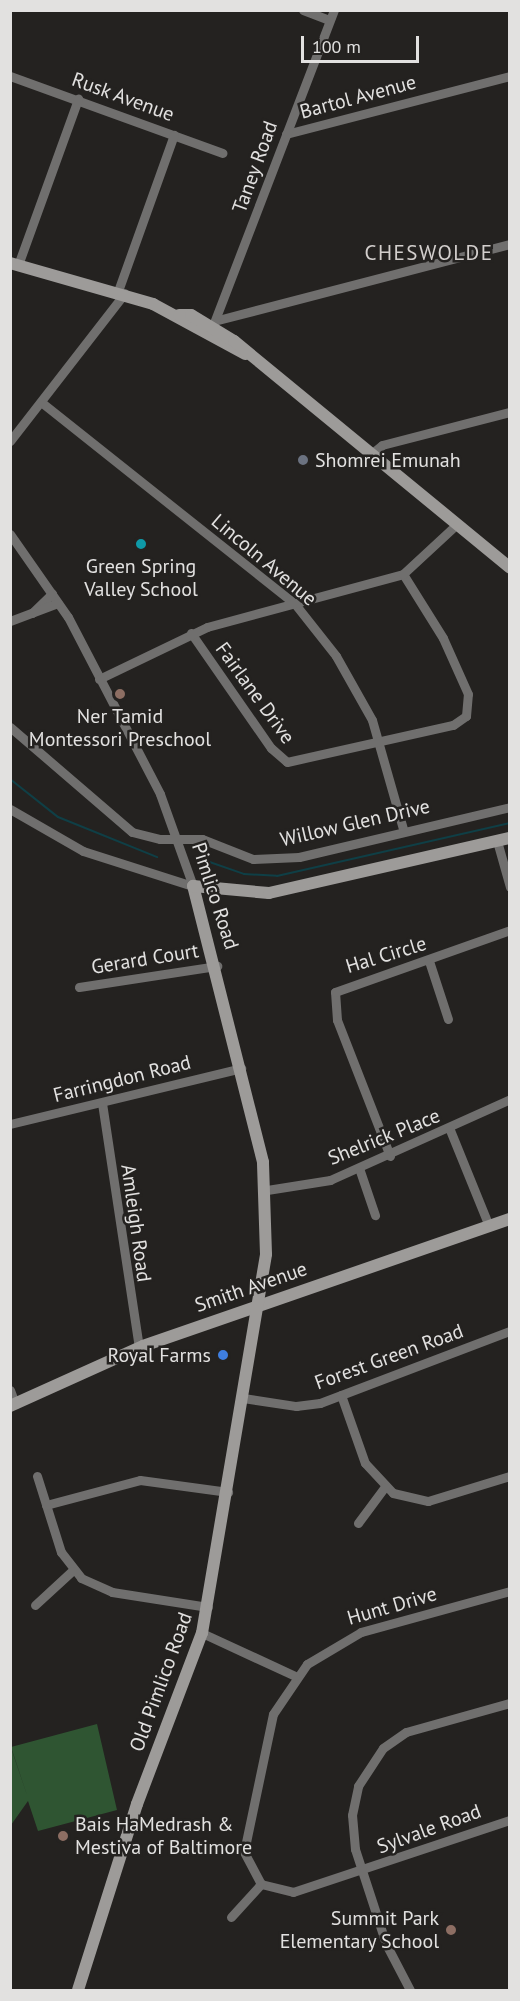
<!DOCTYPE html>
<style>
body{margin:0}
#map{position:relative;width:520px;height:2001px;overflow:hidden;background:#242220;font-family:"PT Sans",sans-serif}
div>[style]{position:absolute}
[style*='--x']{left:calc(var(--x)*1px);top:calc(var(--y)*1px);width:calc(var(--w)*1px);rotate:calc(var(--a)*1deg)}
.green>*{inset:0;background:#2f5532}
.stream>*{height:2px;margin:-1px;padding:0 1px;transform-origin:1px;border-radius:1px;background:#0f3f46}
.street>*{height:9px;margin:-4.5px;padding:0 4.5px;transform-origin:4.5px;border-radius:4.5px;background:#706f6e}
.secondary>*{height:12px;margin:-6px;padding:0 6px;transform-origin:6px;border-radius:6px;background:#9d9b99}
.dots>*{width:16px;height:16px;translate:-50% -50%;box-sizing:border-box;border:3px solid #242220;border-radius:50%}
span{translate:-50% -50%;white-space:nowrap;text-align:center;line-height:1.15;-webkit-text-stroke:5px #242220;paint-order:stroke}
.street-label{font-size:20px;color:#e2e1e0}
.poi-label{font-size:20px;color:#e2e1e0}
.left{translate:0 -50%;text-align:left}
.right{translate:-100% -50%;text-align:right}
.neighbourhood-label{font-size:21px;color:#d3cfcd;letter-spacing:1.5px}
.frame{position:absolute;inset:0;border:12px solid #e2e1e0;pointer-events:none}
.scale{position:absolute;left:301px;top:36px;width:118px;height:27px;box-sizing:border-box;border:3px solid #e2e1e0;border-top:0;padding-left:8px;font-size:18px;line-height:21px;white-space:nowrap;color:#e2e1e0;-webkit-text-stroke:4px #242220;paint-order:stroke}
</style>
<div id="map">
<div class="green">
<div style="clip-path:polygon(97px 1724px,117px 1810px,38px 1831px,28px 1801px,11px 1825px,11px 1748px,28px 1798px,11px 1747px)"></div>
</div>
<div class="stream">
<div style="--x:10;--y:779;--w:61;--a:38.4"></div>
<div style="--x:58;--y:817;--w:107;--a:22"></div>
<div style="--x:201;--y:859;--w:46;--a:19.2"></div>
<div style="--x:244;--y:874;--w:33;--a:3"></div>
<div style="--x:277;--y:876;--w:239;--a:-12.8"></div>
</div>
<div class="street">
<div style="--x:303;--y:10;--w:28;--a:21"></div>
<div style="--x:10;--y:76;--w:226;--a:19.9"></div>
<div style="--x:286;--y:134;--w:231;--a:-14.5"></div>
<div style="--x:18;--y:265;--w:177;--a:-70.1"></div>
<div style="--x:118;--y:291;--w:166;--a:-70.3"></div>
<div style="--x:218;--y:320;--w:302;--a:-14.6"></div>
<div style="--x:210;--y:333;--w:346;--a:-69"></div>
<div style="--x:41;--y:402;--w:325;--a:38.5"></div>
<div style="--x:295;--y:604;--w:66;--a:51.7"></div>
<div style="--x:336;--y:656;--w:73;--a:60.6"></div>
<div style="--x:372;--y:720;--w:116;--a:74.1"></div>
<div style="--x:10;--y:441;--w:187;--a:-52.2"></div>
<div style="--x:371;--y:454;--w:14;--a:-39"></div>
<div style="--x:382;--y:445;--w:132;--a:-14.5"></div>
<div style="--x:10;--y:534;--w:101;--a:55.1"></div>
<div style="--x:68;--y:617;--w:199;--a:62.5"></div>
<div style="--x:160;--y:794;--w:98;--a:70.3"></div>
<div style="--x:32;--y:613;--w:28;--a:-44"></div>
<div style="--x:10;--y:621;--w:51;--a:-20.6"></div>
<div style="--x:191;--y:633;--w:140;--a:55.2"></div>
<div style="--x:271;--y:748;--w:21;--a:41"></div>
<div style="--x:287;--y:762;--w:170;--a:-12.6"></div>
<div style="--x:453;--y:725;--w:16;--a:-35"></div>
<div style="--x:466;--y:716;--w:22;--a:-85"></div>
<div style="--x:468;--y:694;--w:61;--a:-114.1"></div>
<div style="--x:443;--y:638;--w:75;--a:-122"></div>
<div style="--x:99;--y:679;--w:120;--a:-25.7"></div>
<div style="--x:207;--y:627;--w:203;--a:-15.1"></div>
<div style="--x:403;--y:574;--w:74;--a:-42.8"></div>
<div style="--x:10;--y:727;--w:161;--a:40.7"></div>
<div style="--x:132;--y:832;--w:29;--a:14"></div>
<div style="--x:160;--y:839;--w:42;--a:0"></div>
<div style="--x:202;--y:839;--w:55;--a:21.4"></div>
<div style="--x:253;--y:859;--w:46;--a:-2.5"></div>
<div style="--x:299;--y:857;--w:217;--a:-13.3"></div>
<div style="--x:10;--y:809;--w:84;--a:29.9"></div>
<div style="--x:83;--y:851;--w:115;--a:17.7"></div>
<div style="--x:497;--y:841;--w:48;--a:74.2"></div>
<div style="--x:429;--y:961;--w:61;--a:71.9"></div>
<div style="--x:79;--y:987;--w:140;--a:-8.7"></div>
<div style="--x:102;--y:1103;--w:247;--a:81.4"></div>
<div style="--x:10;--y:1124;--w:238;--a:-13.6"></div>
<div style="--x:450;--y:1130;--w:104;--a:67.9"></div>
<div style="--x:390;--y:1156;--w:146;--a:-111.3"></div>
<div style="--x:337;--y:1020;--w:28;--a:-94"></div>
<div style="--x:335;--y:992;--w:186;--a:-19.5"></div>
<div style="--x:359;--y:1168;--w:50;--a:71.2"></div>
<div style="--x:267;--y:1190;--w:64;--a:-9"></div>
<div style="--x:330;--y:1180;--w:197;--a:-24.2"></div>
<div style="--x:10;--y:1390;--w:15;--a:70"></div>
<div style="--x:341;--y:1395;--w:72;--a:70.6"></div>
<div style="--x:365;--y:1463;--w:41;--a:47"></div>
<div style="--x:393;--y:1493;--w:36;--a:13"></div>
<div style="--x:428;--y:1501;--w:86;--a:-17"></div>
<div style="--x:243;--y:1398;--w:54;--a:8.6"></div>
<div style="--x:296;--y:1406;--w:24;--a:-7"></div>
<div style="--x:320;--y:1403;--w:203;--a:-20.8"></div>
<div style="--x:37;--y:1476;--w:80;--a:72.5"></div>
<div style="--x:61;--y:1552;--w:33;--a:52"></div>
<div style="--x:81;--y:1578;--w:34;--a:24"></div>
<div style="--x:112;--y:1592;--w:97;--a:8.9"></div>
<div style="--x:46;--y:1505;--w:97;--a:-14.9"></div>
<div style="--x:140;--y:1480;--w:89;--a:7.8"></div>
<div style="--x:358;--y:1523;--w:44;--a:-53.4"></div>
<div style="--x:510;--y:1591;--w:155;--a:164.6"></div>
<div style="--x:361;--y:1632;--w:63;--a:149.3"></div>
<div style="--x:307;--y:1664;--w:60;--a:124.2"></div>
<div style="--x:273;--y:1714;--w:141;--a:101.9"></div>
<div style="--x:244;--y:1852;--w:36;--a:62"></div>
<div style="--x:261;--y:1884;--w:33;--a:14"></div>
<div style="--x:293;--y:1892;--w:229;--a:-18.4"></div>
<div style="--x:35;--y:1605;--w:50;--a:-42.6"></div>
<div style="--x:202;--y:1633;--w:102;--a:24.8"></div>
<div style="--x:231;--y:1917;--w:45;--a:-47.7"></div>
<div style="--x:410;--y:1990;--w:52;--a:-117.6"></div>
<div style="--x:386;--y:1944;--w:100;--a:-108.1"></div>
<div style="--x:355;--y:1849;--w:34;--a:-95"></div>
<div style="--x:352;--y:1815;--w:30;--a:-78"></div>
<div style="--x:358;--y:1786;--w:45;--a:-56.7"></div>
<div style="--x:383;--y:1748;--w:28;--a:-35"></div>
<div style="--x:406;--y:1732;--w:108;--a:-15.6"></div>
</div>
<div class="secondary">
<div style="--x:10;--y:263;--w:149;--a:16"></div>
<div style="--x:153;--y:304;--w:105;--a:28.5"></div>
<div style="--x:179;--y:315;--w:12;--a:0"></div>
<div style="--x:191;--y:315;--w:50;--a:31.2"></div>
<div style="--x:234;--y:341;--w:357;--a:39.4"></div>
<div style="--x:10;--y:1406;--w:146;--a:-24.3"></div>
<div style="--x:143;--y:1346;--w:388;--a:-19.1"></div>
<div style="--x:78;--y:1990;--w:195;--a:-72.4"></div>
<div style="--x:137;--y:1804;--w:183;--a:-69.2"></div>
<div style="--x:202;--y:1633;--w:384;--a:-80.4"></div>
<div style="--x:266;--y:1254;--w:92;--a:-91.9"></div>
<div style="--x:263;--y:1162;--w:285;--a:-104.2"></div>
<div style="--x:193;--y:886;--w:76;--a:5.3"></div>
<div style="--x:269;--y:893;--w:247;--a:-12.9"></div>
</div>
<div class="dots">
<div style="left:303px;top:460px;background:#6b7280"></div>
<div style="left:141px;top:544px;background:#0f9aa8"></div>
<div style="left:120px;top:694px;background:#8d6e63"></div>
<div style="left:223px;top:1355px;background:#3f7fe0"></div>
<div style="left:63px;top:1836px;background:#8d6e63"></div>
<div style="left:451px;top:1930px;background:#8d6e63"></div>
</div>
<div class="street-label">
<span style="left:123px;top:97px;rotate:20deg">Rusk Avenue</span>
<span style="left:358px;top:97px;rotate:-15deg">Bartol Avenue</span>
<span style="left:255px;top:167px;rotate:-70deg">Taney Road</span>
<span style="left:264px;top:560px;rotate:40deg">Lincoln Avenue</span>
<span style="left:255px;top:693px;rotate:54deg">Fairlane Drive</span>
<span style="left:355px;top:823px;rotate:-13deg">Willow Glen Drive</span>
<span style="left:215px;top:896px;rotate:72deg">Pimlico Road</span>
<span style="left:386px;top:955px;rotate:-17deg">Hal Circle</span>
<span style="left:145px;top:959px;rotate:-9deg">Gerard Court</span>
<span style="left:122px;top:1079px;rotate:-14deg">Farringdon Road</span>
<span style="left:384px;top:1137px;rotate:-22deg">Shelrick Place</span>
<span style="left:136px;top:1223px;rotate:82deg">Amleigh Road</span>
<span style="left:251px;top:1287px;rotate:-19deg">Smith Avenue</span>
<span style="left:389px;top:1357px;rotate:-20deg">Forest Green Road</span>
<span style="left:392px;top:1606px;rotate:-16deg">Hunt Drive</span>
<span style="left:161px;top:1682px;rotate:-70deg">Old Pimlico Road</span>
<span style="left:429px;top:1829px;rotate:-20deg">Sylvale Road</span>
</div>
<div class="poi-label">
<span class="left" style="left:315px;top:460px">Shomrei Emunah</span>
<span style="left:141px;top:578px">Green Spring<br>Valley School</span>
<span style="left:120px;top:728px">Ner Tamid<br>Montessori Preschool</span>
<span class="right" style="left:211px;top:1355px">Royal Farms</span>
<span class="left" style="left:75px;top:1836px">Bais HaMedrash &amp;<br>Mestiva of Baltimore</span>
<span class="right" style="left:439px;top:1930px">Summit Park<br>Elementary School</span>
</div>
<div class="neighbourhood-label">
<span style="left:429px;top:253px">CHESWOLDE</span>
</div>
<div class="frame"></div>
<div class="scale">100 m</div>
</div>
